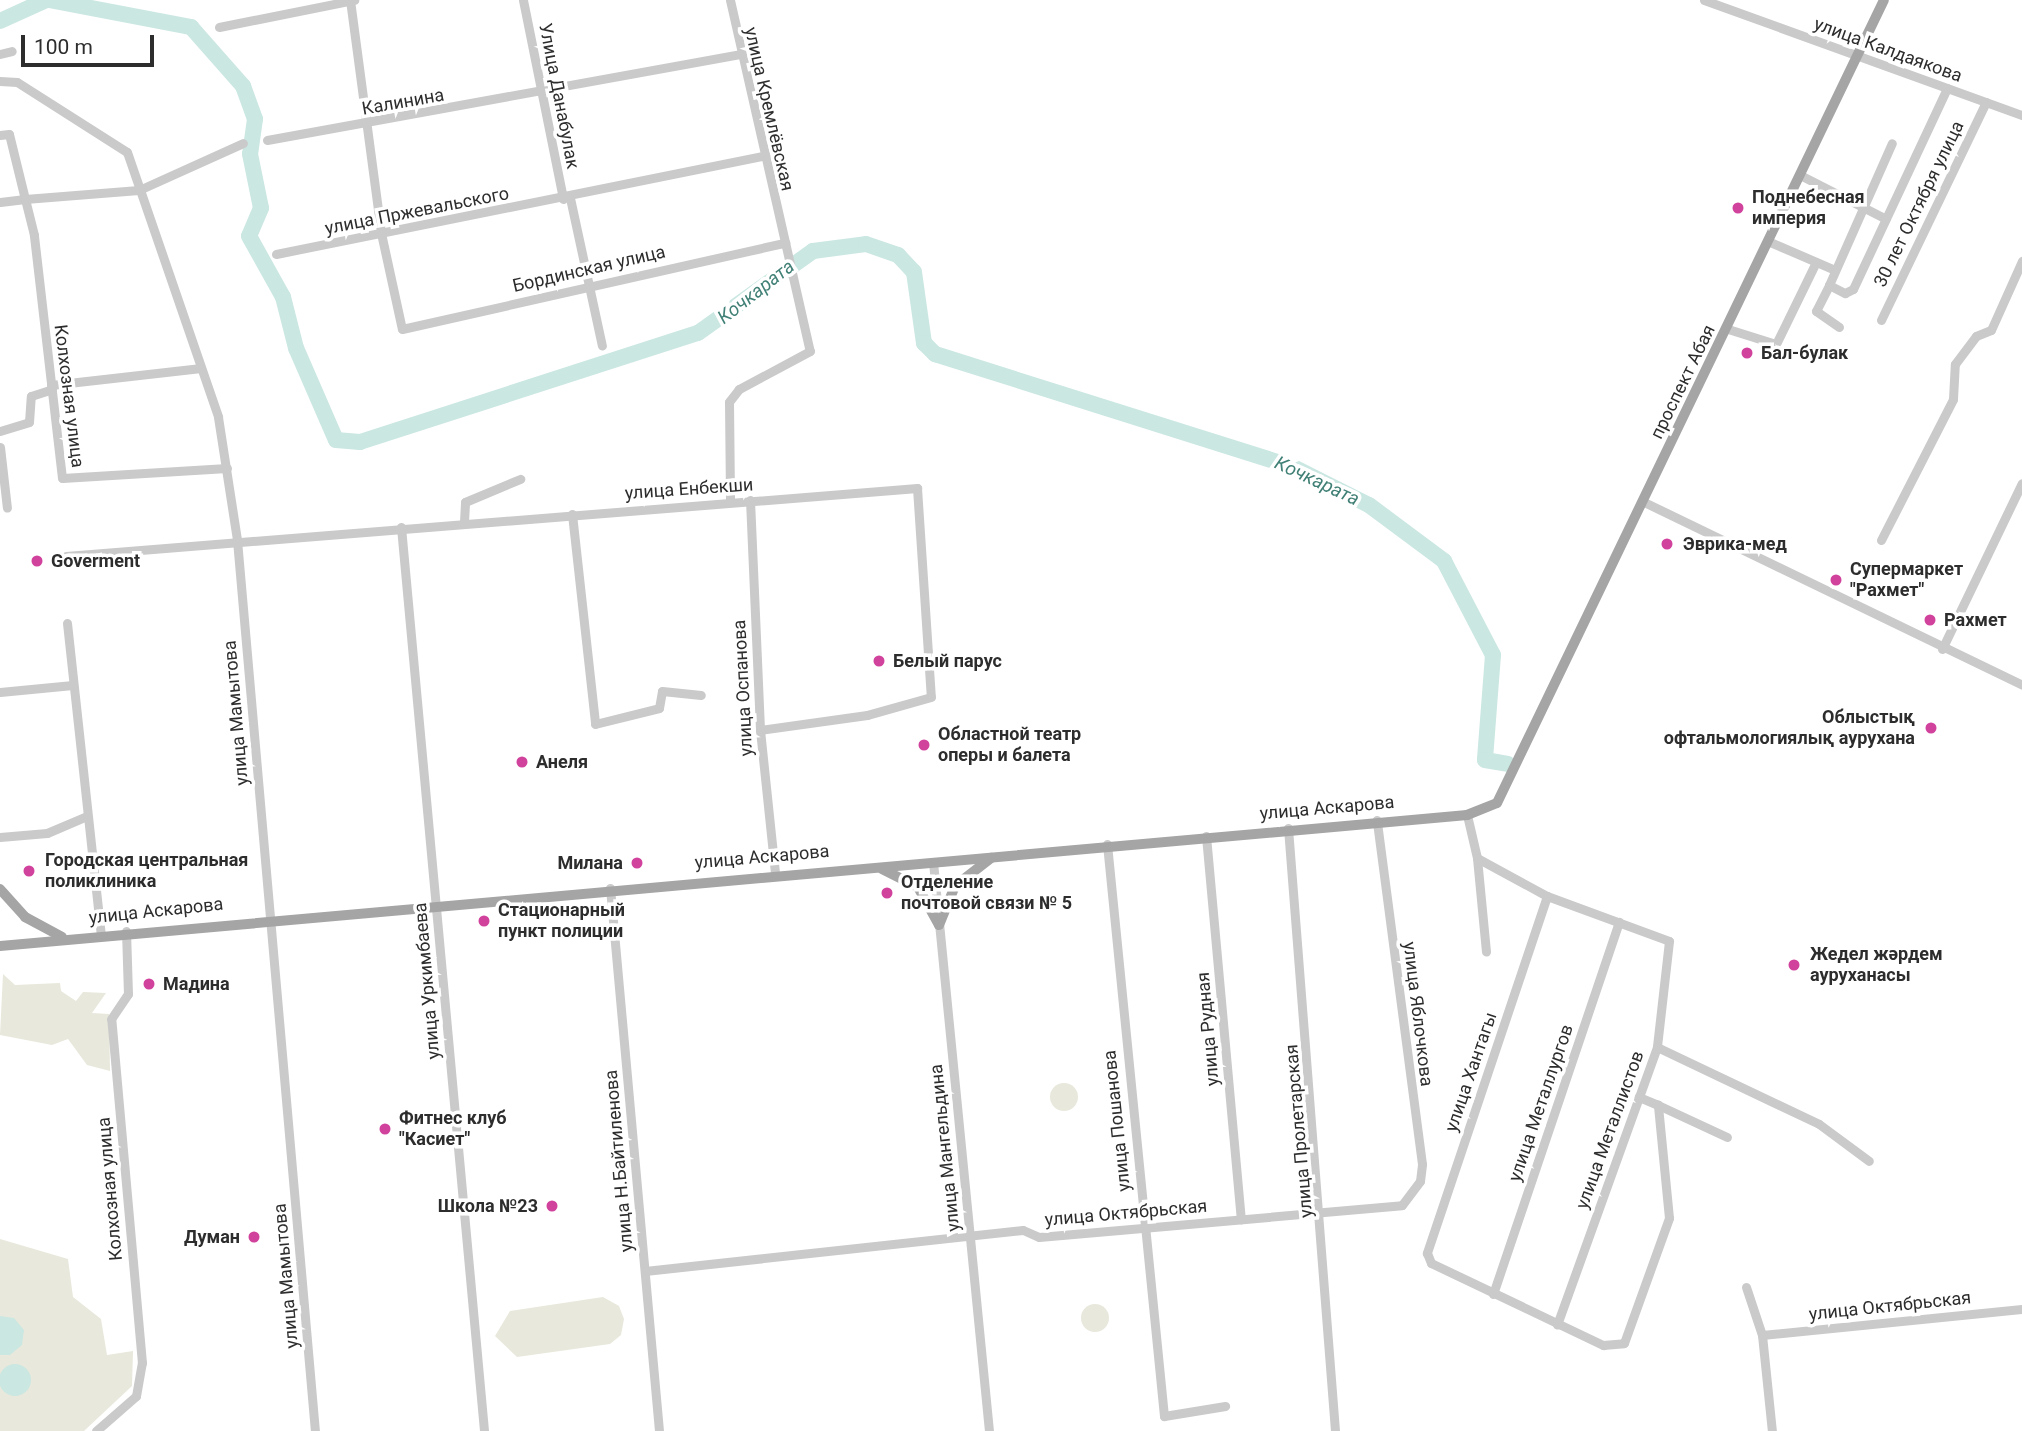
<!DOCTYPE html>
<meta charset="utf-8">
<style>
body{margin:0}
#map{position:relative;width:2022px;height:1431px;overflow:hidden;background:#fff;font-family:Roboto,sans-serif}
div>[style]{position:absolute}
[style*='--x']{left:calc(var(--x)*1px);top:calc(var(--y)*1px);width:calc(var(--w)*1px);rotate:calc(var(--a)*1deg)}
.green>*{inset:0;background:#e9e8dc}
.round{border-radius:50%}
.water>*{inset:0;background:#cae7e2}
.river>*{height:16px;margin:-8px;padding:0 8px;transform-origin:8px;border-radius:8px;background:#cae7e2}
.minor>*{height:9px;margin:-4.5px;padding:0 4.5px;transform-origin:4.5px;border-radius:4.5px;background:#cacaca}
.major>*{height:10px;margin:-5px;padding:0 5px;transform-origin:5px;border-radius:5px;background:#a5a5a5}
.dots>*{width:19px;height:19px;translate:-50% -50%;box-sizing:border-box;border:4px solid #fff;border-radius:50%}
span{translate:-50% -50%;white-space:nowrap;text-align:center;line-height:1.15;-webkit-text-stroke:7px #fff;paint-order:stroke}
.street-label{font-size:18px;color:#2d2d2d}
.poi-label{font-size:18px;color:#2d2d2d;font-weight:700}
.left{translate:0 -50%;text-align:left}
.right{translate:-100% -50%;text-align:right}
.water-label{font-size:19px;color:#418076;font-style:italic}
.scale{position:absolute;left:21px;top:35px;width:133px;height:32px;box-sizing:border-box;border:4px solid #2d2d2d;border-top:0;padding-left:9px;font-size:21px;line-height:24px;white-space:nowrap;color:#2d2d2d;-webkit-text-stroke:5px #fff;paint-order:stroke}
</style>
<div id="map">
<div class="green">
<div style="clip-path:polygon(3px 974px,15px 985px,60px 983px,61px 991px,76px 1001px,83px 992px,106px 993px,92px 1013px,109px 1014px,110px 1071px,87px 1065px,68px 1039px,52px 1045px,0 1035px)"></div>
<div class="round" style="left:1050px;top:1083px;width:28px;height:28px"></div>
<div style="clip-path:polygon(0 1239px,68px 1259px,73px 1297px,101px 1319px,107px 1355px,133px 1351px,132px 1386px,84px 1431px,0 1431px)"></div>
<div style="clip-path:polygon(603px 1297px,619px 1306px,624px 1319px,621px 1335px,610px 1344px,517px 1357px,495px 1336px,510px 1311px)"></div>
<div class="round" style="left:1081px;top:1304px;width:28px;height:28px"></div>
</div>
<div class="water">
<div style="clip-path:polygon(0 1316px,14px 1318px,24px 1330px,22px 1345px,10px 1355px,0 1355px)"></div>
<div class="round" style="left:-1px;top:1364px;width:32px;height:32px"></div>
</div>
<div class="river">
<div style="--x:49;--y:0;--w:145;--a:10.8"></div>
<div style="--x:191;--y:27;--w:79;--a:48.6"></div>
<div style="--x:243;--y:86;--w:35;--a:70"></div>
<div style="--x:255;--y:119;--w:35;--a:98"></div>
<div style="--x:250;--y:154;--w:55;--a:78.5"></div>
<div style="--x:261;--y:208;--w:30;--a:113"></div>
<div style="--x:249;--y:236;--w:70;--a:60.9"></div>
<div style="--x:283;--y:297;--w:53;--a:75.7"></div>
<div style="--x:296;--y:348;--w:100;--a:66.5"></div>
<div style="--x:336;--y:440;--w:24;--a:5"></div>
<div style="--x:360;--y:442;--w:355;--a:-17.9"></div>
<div style="--x:698;--y:333;--w:141;--a:-35.5"></div>
<div style="--x:813;--y:251;--w:53;--a:-7.5"></div>
<div style="--x:866;--y:244;--w:34;--a:19"></div>
<div style="--x:898;--y:255;--w:23;--a:47"></div>
<div style="--x:914;--y:272;--w:72;--a:82"></div>
<div style="--x:924;--y:343;--w:16;--a:45"></div>
<div style="--x:935;--y:354;--w:375;--a:17.5"></div>
<div style="--x:1293;--y:467;--w:85;--a:26.6"></div>
<div style="--x:1369;--y:505;--w:94;--a:36.7"></div>
<div style="--x:1444;--y:561;--w:106;--a:62.5"></div>
<div style="--x:1493;--y:655;--w:105;--a:94.4"></div>
<div style="--x:1485;--y:760;--w:23;--a:10"></div>
<div style="--x:0;--y:21;--w:51;--a:-24.5"></div>
</div>
<div class="minor">
<div style="--x:350;--y:0;--w:235;--a:82.4"></div>
<div style="--x:381;--y:233;--w:98;--a:77.7"></div>
<div style="--x:402;--y:329;--w:393;--a:-12.7"></div>
<div style="--x:523;--y:0;--w:203;--a:78.6"></div>
<div style="--x:730;--y:0;--w:360;--a:77.2"></div>
<div style="--x:810;--y:351;--w:81;--a:151.8"></div>
<div style="--x:739;--y:389;--w:16;--a:128"></div>
<div style="--x:729;--y:402;--w:99;--a:89.4"></div>
<div style="--x:1704;--y:0;--w:338;--a:19.9"></div>
<div style="--x:219;--y:27;--w:138;--a:-11.3"></div>
<div style="--x:0;--y:54;--w:12;--a:-14"></div>
<div style="--x:0;--y:81;--w:17;--a:3"></div>
<div style="--x:17;--y:82;--w:130;--a:32.5"></div>
<div style="--x:127;--y:152;--w:280;--a:71"></div>
<div style="--x:218;--y:417;--w:124;--a:81.2"></div>
<div style="--x:237;--y:540;--w:894;--a:85"></div>
<div style="--x:0;--y:135;--w:9;--a:-6"></div>
<div style="--x:9;--y:134;--w:67;--a:76.2"></div>
<div style="--x:25;--y:199;--w:25;--a:173"></div>
<div style="--x:267;--y:140;--w:482;--a:-10.3"></div>
<div style="--x:1802;--y:176;--w:94;--a:27.1"></div>
<div style="--x:570;--y:198;--w:151;--a:77.8"></div>
<div style="--x:1770;--y:242;--w:71;--a:23.3"></div>
<div style="--x:276;--y:254;--w:498;--a:-11.4"></div>
<div style="--x:1829;--y:285;--w:155;--a:-66.1"></div>
<div style="--x:1881;--y:320;--w:242;--a:-64.3"></div>
<div style="--x:1839;--y:327;--w:28;--a:-145"></div>
<div style="--x:1816;--y:311;--w:29;--a:-63"></div>
<div style="--x:1829;--y:285;--w:18;--a:27"></div>
<div style="--x:1845;--y:293;--w:9;--a:-27"></div>
<div style="--x:1853;--y:289;--w:222;--a:-64.9"></div>
<div style="--x:1728;--y:329;--w:50;--a:17.4"></div>
<div style="--x:1776;--y:344;--w:91;--a:-64"></div>
<div style="--x:51;--y:385;--w:151;--a:-6.5"></div>
<div style="--x:0;--y:431;--w:30;--a:-17"></div>
<div style="--x:29;--y:422;--w:26;--a:-86"></div>
<div style="--x:31;--y:396;--w:22;--a:-18"></div>
<div style="--x:0;--y:447;--w:61;--a:83.5"></div>
<div style="--x:227;--y:468;--w:165;--a:176.5"></div>
<div style="--x:62;--y:478;--w:245;--a:-96.6"></div>
<div style="--x:34;--y:235;--w:37;--a:-104"></div>
<div style="--x:25;--y:199;--w:114;--a:-4.5"></div>
<div style="--x:139;--y:190;--w:114;--a:-24.3"></div>
<div style="--x:750;--y:500;--w:230;--a:87.5"></div>
<div style="--x:760;--y:730;--w:144;--a:84"></div>
<div style="--x:1644;--y:502;--w:420;--a:25.8"></div>
<div style="--x:572;--y:514;--w:211;--a:83.7"></div>
<div style="--x:595;--y:724;--w:66;--a:-14"></div>
<div style="--x:659;--y:708;--w:17;--a:-80"></div>
<div style="--x:662;--y:691;--w:39;--a:6"></div>
<div style="--x:464;--y:522;--w:20;--a:-87"></div>
<div style="--x:465;--y:502;--w:60;--a:-22.7"></div>
<div style="--x:401;--y:527;--w:908;--a:84.75"></div>
<div style="--x:1881;--y:540;--w:158;--a:-62.9"></div>
<div style="--x:1953;--y:399;--w:35;--a:-87"></div>
<div style="--x:1955;--y:364;--w:35;--a:-53"></div>
<div style="--x:1976;--y:336;--w:16;--a:-22"></div>
<div style="--x:1991;--y:330;--w:76;--a:-65.8"></div>
<div style="--x:66;--y:556;--w:854;--a:-4.57"></div>
<div style="--x:917;--y:488;--w:209;--a:86.2"></div>
<div style="--x:931;--y:697;--w:66;--a:164.3"></div>
<div style="--x:867;--y:715;--w:108;--a:172"></div>
<div style="--x:67;--y:623;--w:313;--a:83.8"></div>
<div style="--x:1942;--y:649;--w:184;--a:-64.3"></div>
<div style="--x:0;--y:692;--w:73;--a:-5.5"></div>
<div style="--x:1467;--y:815;--w:44;--a:76.9"></div>
<div style="--x:1477;--y:858;--w:80;--a:28.5"></div>
<div style="--x:1547;--y:896;--w:130;--a:20.2"></div>
<div style="--x:1669;--y:941;--w:107;--a:96.5"></div>
<div style="--x:1657;--y:1047;--w:295;--a:109.8"></div>
<div style="--x:1288;--y:828;--w:605;--a:85.54"></div>
<div style="--x:1206;--y:836;--w:385;--a:84.8"></div>
<div style="--x:0;--y:837;--w:47;--a:-4.9"></div>
<div style="--x:47;--y:833;--w:43;--a:-23"></div>
<div style="--x:1107;--y:844;--w:575;--a:84.31"></div>
<div style="--x:1164;--y:1416;--w:62;--a:-9.3"></div>
<div style="--x:1477;--y:858;--w:94;--a:84.5"></div>
<div style="--x:933;--y:862;--w:572;--a:84.38"></div>
<div style="--x:610;--y:888;--w:545;--a:84.84"></div>
<div style="--x:1547;--y:896;--w:377;--a:108.6"></div>
<div style="--x:1427;--y:1253;--w:11;--a:68"></div>
<div style="--x:1431;--y:1263;--w:191;--a:25.5"></div>
<div style="--x:1603;--y:1345;--w:21;--a:-5"></div>
<div style="--x:1624;--y:1343;--w:133;--a:-70.2"></div>
<div style="--x:1669;--y:1218;--w:114;--a:-95.6"></div>
<div style="--x:1658;--y:1105;--w:21;--a:-157"></div>
<div style="--x:1657;--y:1047;--w:179;--a:25.4"></div>
<div style="--x:1819;--y:1124;--w:62;--a:36.5"></div>
<div style="--x:1658;--y:1105;--w:76;--a:24.9"></div>
<div style="--x:645;--y:1271;--w:380;--a:-6.2"></div>
<div style="--x:1023;--y:1230;--w:17;--a:24"></div>
<div style="--x:1039;--y:1237;--w:364;--a:-5"></div>
<div style="--x:1402;--y:1205;--w:30;--a:-53"></div>
<div style="--x:1420;--y:1181;--w:17;--a:-83"></div>
<div style="--x:1422;--y:1164;--w:347;--a:-97.5"></div>
<div style="--x:1746;--y:1287;--w:51;--a:71.6"></div>
<div style="--x:1762;--y:1335;--w:97;--a:84.1"></div>
<div style="--x:1493;--y:1294;--w:393;--a:-71.3"></div>
<div style="--x:1762;--y:1335;--w:261;--a:-5.7"></div>
<div style="--x:96;--y:1431;--w:53;--a:-41.2"></div>
<div style="--x:136;--y:1396;--w:34;--a:-80"></div>
<div style="--x:142;--y:1363;--w:345;--a:-95.1"></div>
<div style="--x:111;--y:1019;--w:30;--a:-56"></div>
<div style="--x:128;--y:994;--w:63;--a:-91.8"></div>
</div>
<div class="major">
<div style="--x:882;--y:869;--w:40;--a:26.6"></div>
<div style="--x:918;--y:887;--w:43;--a:61.1"></div>
<div style="--x:0;--y:889;--w:38;--a:48"></div>
<div style="--x:25;--y:917;--w:42;--a:28.4"></div>
<div style="--x:939;--y:925;--w:42;--a:-67.7"></div>
<div style="--x:955;--y:886;--w:46;--a:-37.9"></div>
<div style="--x:0;--y:946;--w:1473;--a:-5.1"></div>
<div style="--x:1467;--y:815;--w:32;--a:-22"></div>
<div style="--x:1497;--y:803;--w:891;--a:-64.27"></div>
</div>
<div class="dots">
<div style="left:1738px;top:208px;background:#d1429c"></div>
<div style="left:1747px;top:353px;background:#d1429c"></div>
<div style="left:1667px;top:544px;background:#d1429c"></div>
<div style="left:37px;top:561px;background:#d1429c"></div>
<div style="left:1836px;top:580px;background:#d1429c"></div>
<div style="left:1930px;top:620px;background:#d1429c"></div>
<div style="left:879px;top:661px;background:#d1429c"></div>
<div style="left:1931px;top:728px;background:#d1429c"></div>
<div style="left:924px;top:745px;background:#d1429c"></div>
<div style="left:522px;top:762px;background:#d1429c"></div>
<div style="left:637px;top:863px;background:#d1429c"></div>
<div style="left:29px;top:871px;background:#d1429c"></div>
<div style="left:887px;top:893px;background:#d1429c"></div>
<div style="left:484px;top:921px;background:#d1429c"></div>
<div style="left:1794px;top:965px;background:#d1429c"></div>
<div style="left:149px;top:984px;background:#d1429c"></div>
<div style="left:385px;top:1129px;background:#d1429c"></div>
<div style="left:552px;top:1206px;background:#d1429c"></div>
<div style="left:254px;top:1237px;background:#d1429c"></div>
</div>
<div class="street-label">
<span style="left:1888px;top:50px;rotate:20deg">улица Калдаякова</span>
<span style="left:559px;top:96px;rotate:79deg">Улица Данабулак</span>
<span style="left:403px;top:102px;rotate:-10deg">Калинина</span>
<span style="left:769px;top:109px;rotate:77deg">улица Кремлёвская</span>
<span style="left:1919px;top:204px;rotate:-64deg">30 лет Октября улица</span>
<span style="left:417px;top:211px;rotate:-11deg">улица Пржевальского</span>
<span style="left:589px;top:269px;rotate:-13deg">Бординская улица</span>
<span style="left:1683px;top:382px;rotate:-64deg">проспект Абая</span>
<span style="left:69px;top:396px;rotate:83deg">Колхозная улица</span>
<span style="left:689px;top:489px;rotate:-4deg">улица Енбекши</span>
<span style="left:743px;top:688px;rotate:-93deg">улица Оспанова</span>
<span style="left:236px;top:713px;rotate:-95deg">улица Мамытова</span>
<span style="left:1327px;top:808px;rotate:-5deg">улица Аскарова</span>
<span style="left:762px;top:857px;rotate:-5deg">улица Аскарова</span>
<span style="left:156px;top:911px;rotate:-6deg">улица Аскарова</span>
<span style="left:427px;top:981px;rotate:-95deg">улица Уркимбаева</span>
<span style="left:1418px;top:1014px;rotate:83deg">улица Яблочкова</span>
<span style="left:1208px;top:1029px;rotate:-95deg">улица Рудная</span>
<span style="left:1471px;top:1072px;rotate:-71deg">улица Хантагы</span>
<span style="left:1541px;top:1103px;rotate:-71deg">улица Металлургов</span>
<span style="left:1117px;top:1121px;rotate:-96deg">улица Пошанова</span>
<span style="left:1610px;top:1130px;rotate:-70deg">улица Металлистов</span>
<span style="left:1299px;top:1131px;rotate:-95deg">улица Пролетарская</span>
<span style="left:945px;top:1148px;rotate:-96deg">улица Мангельдина</span>
<span style="left:619px;top:1161px;rotate:-95deg">улица Н.Байтиленова</span>
<span style="left:110px;top:1189px;rotate:-95deg">Колхозная улица</span>
<span style="left:1126px;top:1213px;rotate:-5deg">улица Октябрьская</span>
<span style="left:286px;top:1276px;rotate:-95deg">улица Мамытова</span>
<span style="left:1890px;top:1306px;rotate:-6deg">улица Октябрьская</span>
</div>
<div class="poi-label">
<span class="left" style="left:1752px;top:208px">Поднебесная<br>империя</span>
<span class="left" style="left:1761px;top:353px">Бал-булак</span>
<span class="left" style="left:1683px;top:544px">Эврика-мед</span>
<span class="left" style="left:51px;top:561px">Goverment</span>
<span class="left" style="left:1850px;top:580px">Супермаркет<br>"Рахмет"</span>
<span class="left" style="left:1944px;top:620px">Рахмет</span>
<span class="left" style="left:893px;top:661px">Белый парус</span>
<span class="right" style="left:1915px;top:728px">Облыстық<br>офтальмологиялық аурухана</span>
<span class="left" style="left:938px;top:745px">Областной театр<br>оперы и балета</span>
<span class="left" style="left:536px;top:762px">Анеля</span>
<span class="left" style="left:45px;top:871px">Городская центральная<br>поликлиника</span>
<span class="right" style="left:623px;top:863px">Милана</span>
<span class="left" style="left:901px;top:893px">Отделение<br>почтовой связи № 5</span>
<span class="left" style="left:498px;top:921px">Стационарный<br>пункт полиции</span>
<span class="left" style="left:1810px;top:965px">Жедел жәрдем<br>ауруханасы</span>
<span class="left" style="left:163px;top:984px">Мадина</span>
<span class="left" style="left:399px;top:1129px">Фитнес клуб<br>"Касиет"</span>
<span class="right" style="left:538px;top:1206px">Школа №23</span>
<span class="right" style="left:240px;top:1237px">Думан</span>
</div>
<div class="water-label">
<span style="left:756px;top:292px;rotate:-38deg">Кочкарата</span>
<span style="left:1317px;top:481px;rotate:25deg">Кочкарата</span>
</div>
<div class="scale">100 m</div>
</div>
